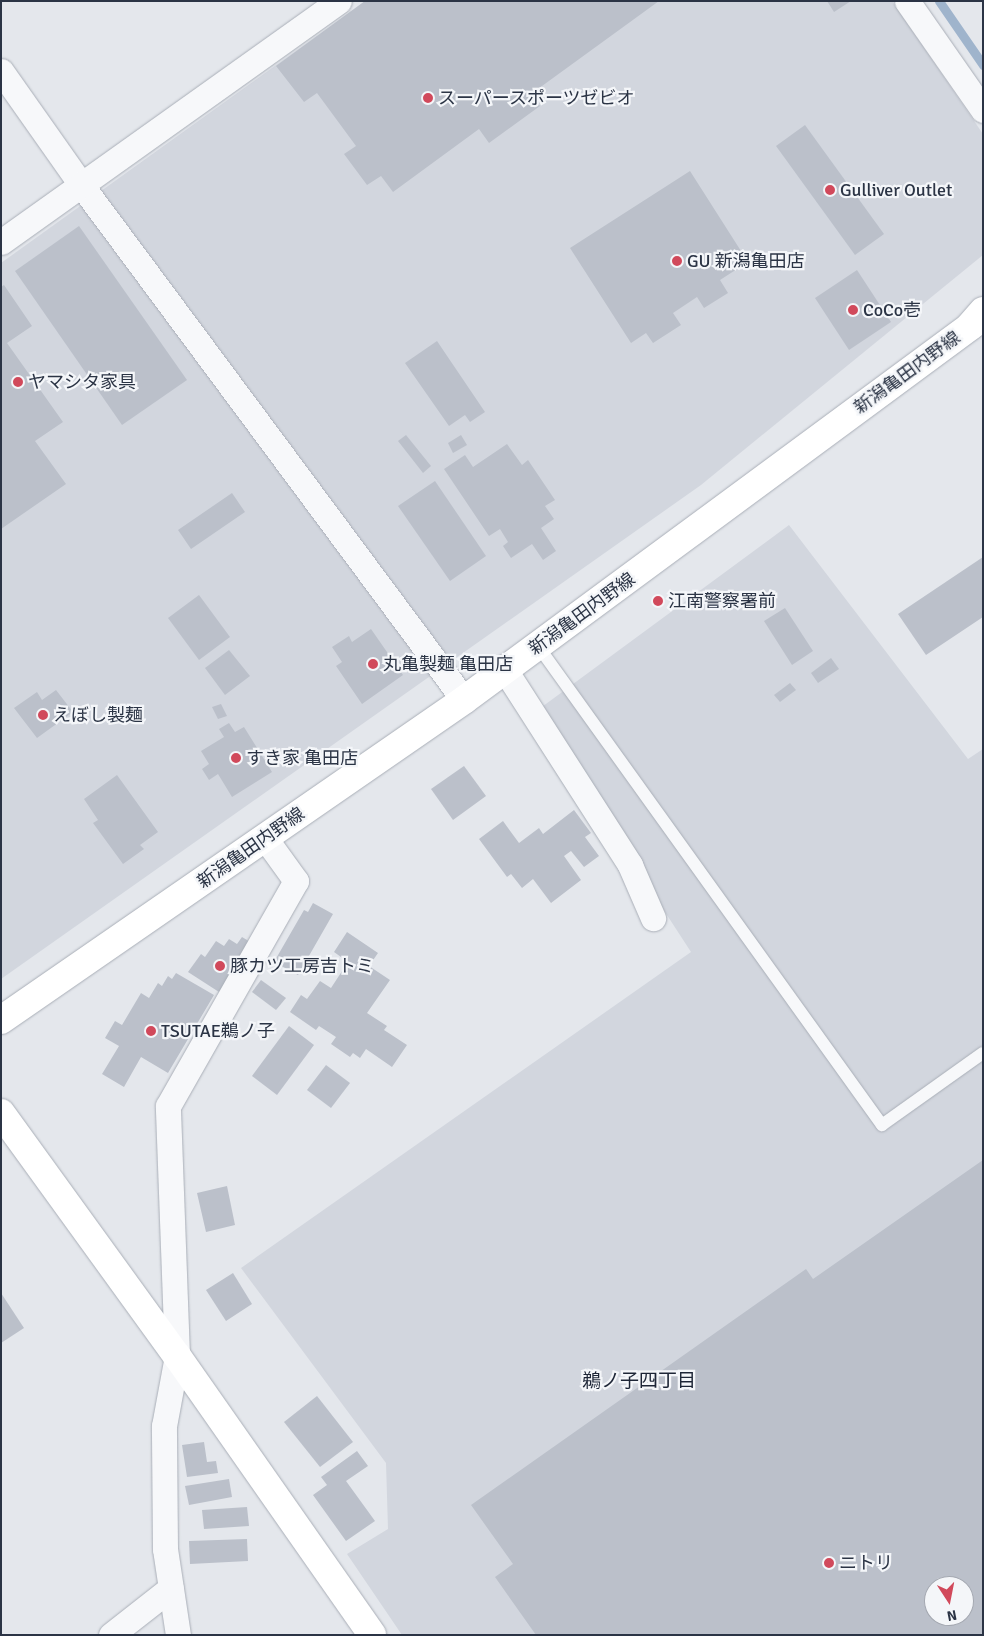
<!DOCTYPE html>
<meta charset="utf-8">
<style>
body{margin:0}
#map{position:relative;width:984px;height:1636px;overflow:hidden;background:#e4e7ec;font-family:Signika,"Noto Sans JP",sans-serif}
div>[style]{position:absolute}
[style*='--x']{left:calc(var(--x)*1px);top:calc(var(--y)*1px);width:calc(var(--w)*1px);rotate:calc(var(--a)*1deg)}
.built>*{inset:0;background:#d2d6de}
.stream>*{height:9px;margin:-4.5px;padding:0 4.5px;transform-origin:4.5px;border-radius:4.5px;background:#9fb4cc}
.building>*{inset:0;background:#bbc0ca}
.roads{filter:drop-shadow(0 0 1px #a9aeb7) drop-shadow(0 0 1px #a9aeb7)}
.lane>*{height:12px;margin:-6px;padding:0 6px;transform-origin:6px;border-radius:6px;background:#f7f8fa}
.street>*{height:25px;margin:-12.5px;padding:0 12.5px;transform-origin:12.5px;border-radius:12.5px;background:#f7f8fa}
.secondary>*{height:28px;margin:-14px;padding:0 14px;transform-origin:14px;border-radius:14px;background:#fff}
.primary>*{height:28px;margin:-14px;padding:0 14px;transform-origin:14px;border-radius:14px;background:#fff}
.highway>*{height:28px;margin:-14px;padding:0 14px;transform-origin:14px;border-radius:14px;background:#fff}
.dots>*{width:14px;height:14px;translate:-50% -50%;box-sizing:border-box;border:2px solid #f4f6f9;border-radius:50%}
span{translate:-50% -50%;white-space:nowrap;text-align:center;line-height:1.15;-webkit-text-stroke:4.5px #f4f6f9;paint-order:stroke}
.poi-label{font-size:18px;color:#2b3445}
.left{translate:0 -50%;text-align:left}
.street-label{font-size:18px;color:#2b3445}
.neighbourhood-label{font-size:19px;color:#1d2536}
.frame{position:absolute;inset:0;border:2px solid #2b3445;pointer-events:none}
.north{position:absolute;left:924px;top:1576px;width:50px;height:50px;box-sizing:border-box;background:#f4f6f9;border:1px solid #a4a8b1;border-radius:50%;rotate:169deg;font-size:14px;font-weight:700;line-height:20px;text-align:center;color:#2b3445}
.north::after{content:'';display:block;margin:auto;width:18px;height:22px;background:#d1495b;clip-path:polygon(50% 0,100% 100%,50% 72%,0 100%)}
</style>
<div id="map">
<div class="built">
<div style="clip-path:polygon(365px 1px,892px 1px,983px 134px,983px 255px,701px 485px,1px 979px,1px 263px)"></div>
<div style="clip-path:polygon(evenodd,789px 525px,968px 759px,983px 749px,983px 1635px,402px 1635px,347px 1554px,388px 1529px,386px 1463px,241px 1268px,691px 952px,535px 712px,789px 525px,934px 1586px,964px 1586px,964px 1616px,934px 1616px,934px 1586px)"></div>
</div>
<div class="stream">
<div style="--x:939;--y:1;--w:78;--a:55.5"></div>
</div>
<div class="building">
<div style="clip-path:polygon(365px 1px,659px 1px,531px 94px,540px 106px,489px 143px,479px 129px,393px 192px,381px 176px,367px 185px,344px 154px,356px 146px,317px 93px,304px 102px,276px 66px)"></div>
<div style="clip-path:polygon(827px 1px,851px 1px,834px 12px)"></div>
<div style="clip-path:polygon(805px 125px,884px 234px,855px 255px,776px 146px)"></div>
<div style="clip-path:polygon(690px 171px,748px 262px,720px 280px,728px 293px,704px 308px,697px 297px,673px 313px,681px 325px,653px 343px,646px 333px,631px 343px,570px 248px)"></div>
<div style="clip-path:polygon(79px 226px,187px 380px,122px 425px,15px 271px)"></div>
<div style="clip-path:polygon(857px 270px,891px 322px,849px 350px,815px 298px)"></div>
<div style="clip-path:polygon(4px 285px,32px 326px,7px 343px,63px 422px,35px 441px,66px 484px,1px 529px,1px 287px)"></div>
<div style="clip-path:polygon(437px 341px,485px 412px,470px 422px,465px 415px,449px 426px,405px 363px)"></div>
<div style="clip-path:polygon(406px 435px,431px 466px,423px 473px,398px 441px)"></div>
<div style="clip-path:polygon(461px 435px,467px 445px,453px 453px,448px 443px)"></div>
<div style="clip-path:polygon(507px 444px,522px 465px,528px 460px,555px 500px,545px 506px,554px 519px,541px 528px,556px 551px,543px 560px,532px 544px,511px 558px,503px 546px,508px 542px,500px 529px,489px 536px,444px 469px,465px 455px,473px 467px)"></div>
<div style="clip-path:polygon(435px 481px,486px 556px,450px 581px,398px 506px)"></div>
<div style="clip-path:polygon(232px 493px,245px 512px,191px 549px,178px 530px)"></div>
<div style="clip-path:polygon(983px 557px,983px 617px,926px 655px,898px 614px)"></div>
<div style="clip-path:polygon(199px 595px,230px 637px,199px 660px,168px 618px)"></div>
<div style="clip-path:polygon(785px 608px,813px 651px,792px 665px,764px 621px)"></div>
<div style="clip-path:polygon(371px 629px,403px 675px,362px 704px,336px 666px,342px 662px,332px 647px,349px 636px,352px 642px)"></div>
<div style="clip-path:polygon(229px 650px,250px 676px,225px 695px,205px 668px)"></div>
<div style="clip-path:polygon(831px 658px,839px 669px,818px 683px,811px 673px)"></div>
<div style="clip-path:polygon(790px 683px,796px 690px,780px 702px,774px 695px)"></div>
<div style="clip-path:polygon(56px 690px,73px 712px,37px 738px,14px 708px,37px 692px,42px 700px)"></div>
<div style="clip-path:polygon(221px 704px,227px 716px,218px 719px,212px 707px)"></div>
<div style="clip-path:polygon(229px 723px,235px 732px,244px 727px,272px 772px,232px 797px,218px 774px,209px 780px,202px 769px,209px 764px,201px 751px,224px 737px,219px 729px)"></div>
<div style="clip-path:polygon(464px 766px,486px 796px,453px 820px,431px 789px)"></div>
<div style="clip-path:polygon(117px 775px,158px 832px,140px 845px,144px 849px,123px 864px,93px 823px,98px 820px,84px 799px)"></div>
<div style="clip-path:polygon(574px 810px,591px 833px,585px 837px,599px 856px,584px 867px,571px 851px,564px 856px,581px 880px,551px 903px,533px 879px,522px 888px,511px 874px,507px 877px,479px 839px,503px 821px,519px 843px,539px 828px,543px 834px)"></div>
<div style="clip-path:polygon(313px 903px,333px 914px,298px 975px,274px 962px,304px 910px,308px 912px)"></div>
<div style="clip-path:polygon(347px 932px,378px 953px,369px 966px,390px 980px,367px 1013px,387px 1026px,384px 1030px,407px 1045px,392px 1067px,366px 1049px,360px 1058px,353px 1053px,350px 1057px,331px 1044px,336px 1037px,319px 1026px,316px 1030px,290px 1012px,301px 995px,307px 999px,320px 981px,331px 988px,348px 962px,334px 952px)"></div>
<div style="clip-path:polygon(242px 937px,252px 943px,219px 992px,188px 972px,201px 954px,205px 957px,216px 941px,224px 946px,229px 939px,237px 944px)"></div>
<div style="clip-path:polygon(176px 973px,214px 995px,168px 1073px,141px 1057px,124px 1087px,102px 1074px,119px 1046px,105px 1038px,115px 1021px,122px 1025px,141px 993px,149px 998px,158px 983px,162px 986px,168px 976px,172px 979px)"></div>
<div style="clip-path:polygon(261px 980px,286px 998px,276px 1010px,252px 992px)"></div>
<div style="clip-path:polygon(289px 1026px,314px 1045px,277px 1095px,252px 1076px)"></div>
<div style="clip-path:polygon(326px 1065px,350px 1083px,331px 1108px,307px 1090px)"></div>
<div style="clip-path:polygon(evenodd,983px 1160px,983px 1635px,536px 1635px,495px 1577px,513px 1564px,471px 1505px,806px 1269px,813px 1279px,983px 1160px,934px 1586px,964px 1586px,964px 1616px,934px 1616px,934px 1586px)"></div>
<div style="clip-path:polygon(227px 1186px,235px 1225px,206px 1232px,197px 1193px)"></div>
<div style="clip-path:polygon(233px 1273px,252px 1304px,226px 1321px,206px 1290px)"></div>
<div style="clip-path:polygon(1px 1293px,24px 1328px,1px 1343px)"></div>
<div style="clip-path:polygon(317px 1396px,353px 1442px,320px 1467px,284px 1422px)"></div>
<div style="clip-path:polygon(204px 1442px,207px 1462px,216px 1461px,218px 1473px,187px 1477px,182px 1445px)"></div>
<div style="clip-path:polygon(357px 1451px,368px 1466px,346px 1481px,375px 1521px,346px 1541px,313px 1495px,327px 1485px,321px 1477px)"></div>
<div style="clip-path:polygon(229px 1479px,232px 1497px,189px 1505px,185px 1486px)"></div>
<div style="clip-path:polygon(247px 1507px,249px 1526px,204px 1529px,202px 1510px)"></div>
<div style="clip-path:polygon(247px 1539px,248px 1561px,190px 1564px,189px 1541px)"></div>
</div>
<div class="roads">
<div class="lane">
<div style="--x:538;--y:646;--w:590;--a:54.32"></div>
<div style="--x:882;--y:1125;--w:124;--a:-35.5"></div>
</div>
<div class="street">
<div style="--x:907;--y:1;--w:133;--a:55.1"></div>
<div style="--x:1;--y:71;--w:141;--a:54.8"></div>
<div style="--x:82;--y:186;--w:640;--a:53.38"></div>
<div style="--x:1;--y:242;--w:415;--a:-35.5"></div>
<div style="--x:505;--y:670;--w:232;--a:57.3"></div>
<div style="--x:630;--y:865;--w:58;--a:66.5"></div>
<div style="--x:111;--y:1635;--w:76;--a:-38.1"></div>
<div style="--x:178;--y:1635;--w:87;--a:-98.6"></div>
<div style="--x:165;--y:1549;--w:123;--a:-90.5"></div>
<div style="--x:164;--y:1426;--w:71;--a:-79.5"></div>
<div style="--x:177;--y:1356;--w:250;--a:-92.1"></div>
<div style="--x:168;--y:1106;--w:259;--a:-60.4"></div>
<div style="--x:296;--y:881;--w:53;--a:-125.8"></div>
</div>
<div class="secondary">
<div style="--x:1;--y:1113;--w:300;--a:54.1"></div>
<div style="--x:177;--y:1356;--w:340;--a:55"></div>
</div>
<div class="primary">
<div style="--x:1;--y:1020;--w:563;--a:-34.65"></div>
<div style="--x:464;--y:700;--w:645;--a:-36.43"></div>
</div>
<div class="highway">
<div style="--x:970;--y:326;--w:20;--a:-49"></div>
</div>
</div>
<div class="dots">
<div style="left:428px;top:98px;background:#d1495b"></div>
<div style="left:830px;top:190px;background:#d1495b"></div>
<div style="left:677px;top:261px;background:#d1495b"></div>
<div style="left:853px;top:310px;background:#d1495b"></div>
<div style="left:18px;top:382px;background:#d1495b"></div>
<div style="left:658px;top:601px;background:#d1495b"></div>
<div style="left:373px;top:664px;background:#d1495b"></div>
<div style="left:43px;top:715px;background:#d1495b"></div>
<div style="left:236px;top:758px;background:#d1495b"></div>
<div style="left:220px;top:966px;background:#d1495b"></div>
<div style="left:151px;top:1031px;background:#d1495b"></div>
<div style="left:829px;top:1563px;background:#d1495b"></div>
</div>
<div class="poi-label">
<span class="left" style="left:438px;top:98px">スーパースポーツゼビオ</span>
<span class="left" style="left:840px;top:190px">Gulliver Outlet</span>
<span class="left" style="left:687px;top:261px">GU 新潟亀田店</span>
<span class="left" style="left:863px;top:310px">CoCo壱</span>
<span class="left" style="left:28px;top:382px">ヤマシタ家具</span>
<span class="left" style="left:668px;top:601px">江南警察署前</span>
<span class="left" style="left:383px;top:664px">丸亀製麺 亀田店</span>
<span class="left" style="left:53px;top:715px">えぼし製麺</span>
<span class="left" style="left:246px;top:758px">すき家 亀田店</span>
<span class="left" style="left:230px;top:966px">豚カツ工房吉トミ</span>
<span class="left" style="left:161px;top:1031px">TSUTAE鵜ノ子</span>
<span class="left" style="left:839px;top:1563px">ニトリ</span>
</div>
<div class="street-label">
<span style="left:907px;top:373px;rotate:-36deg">新潟亀田内野線</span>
<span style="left:582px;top:614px;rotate:-36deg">新潟亀田内野線</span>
<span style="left:251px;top:848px;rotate:-35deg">新潟亀田内野線</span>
</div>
<div class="neighbourhood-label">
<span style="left:639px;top:1382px">鵜ノ子四丁目</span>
</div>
<div class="frame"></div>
<div class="north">N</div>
</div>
